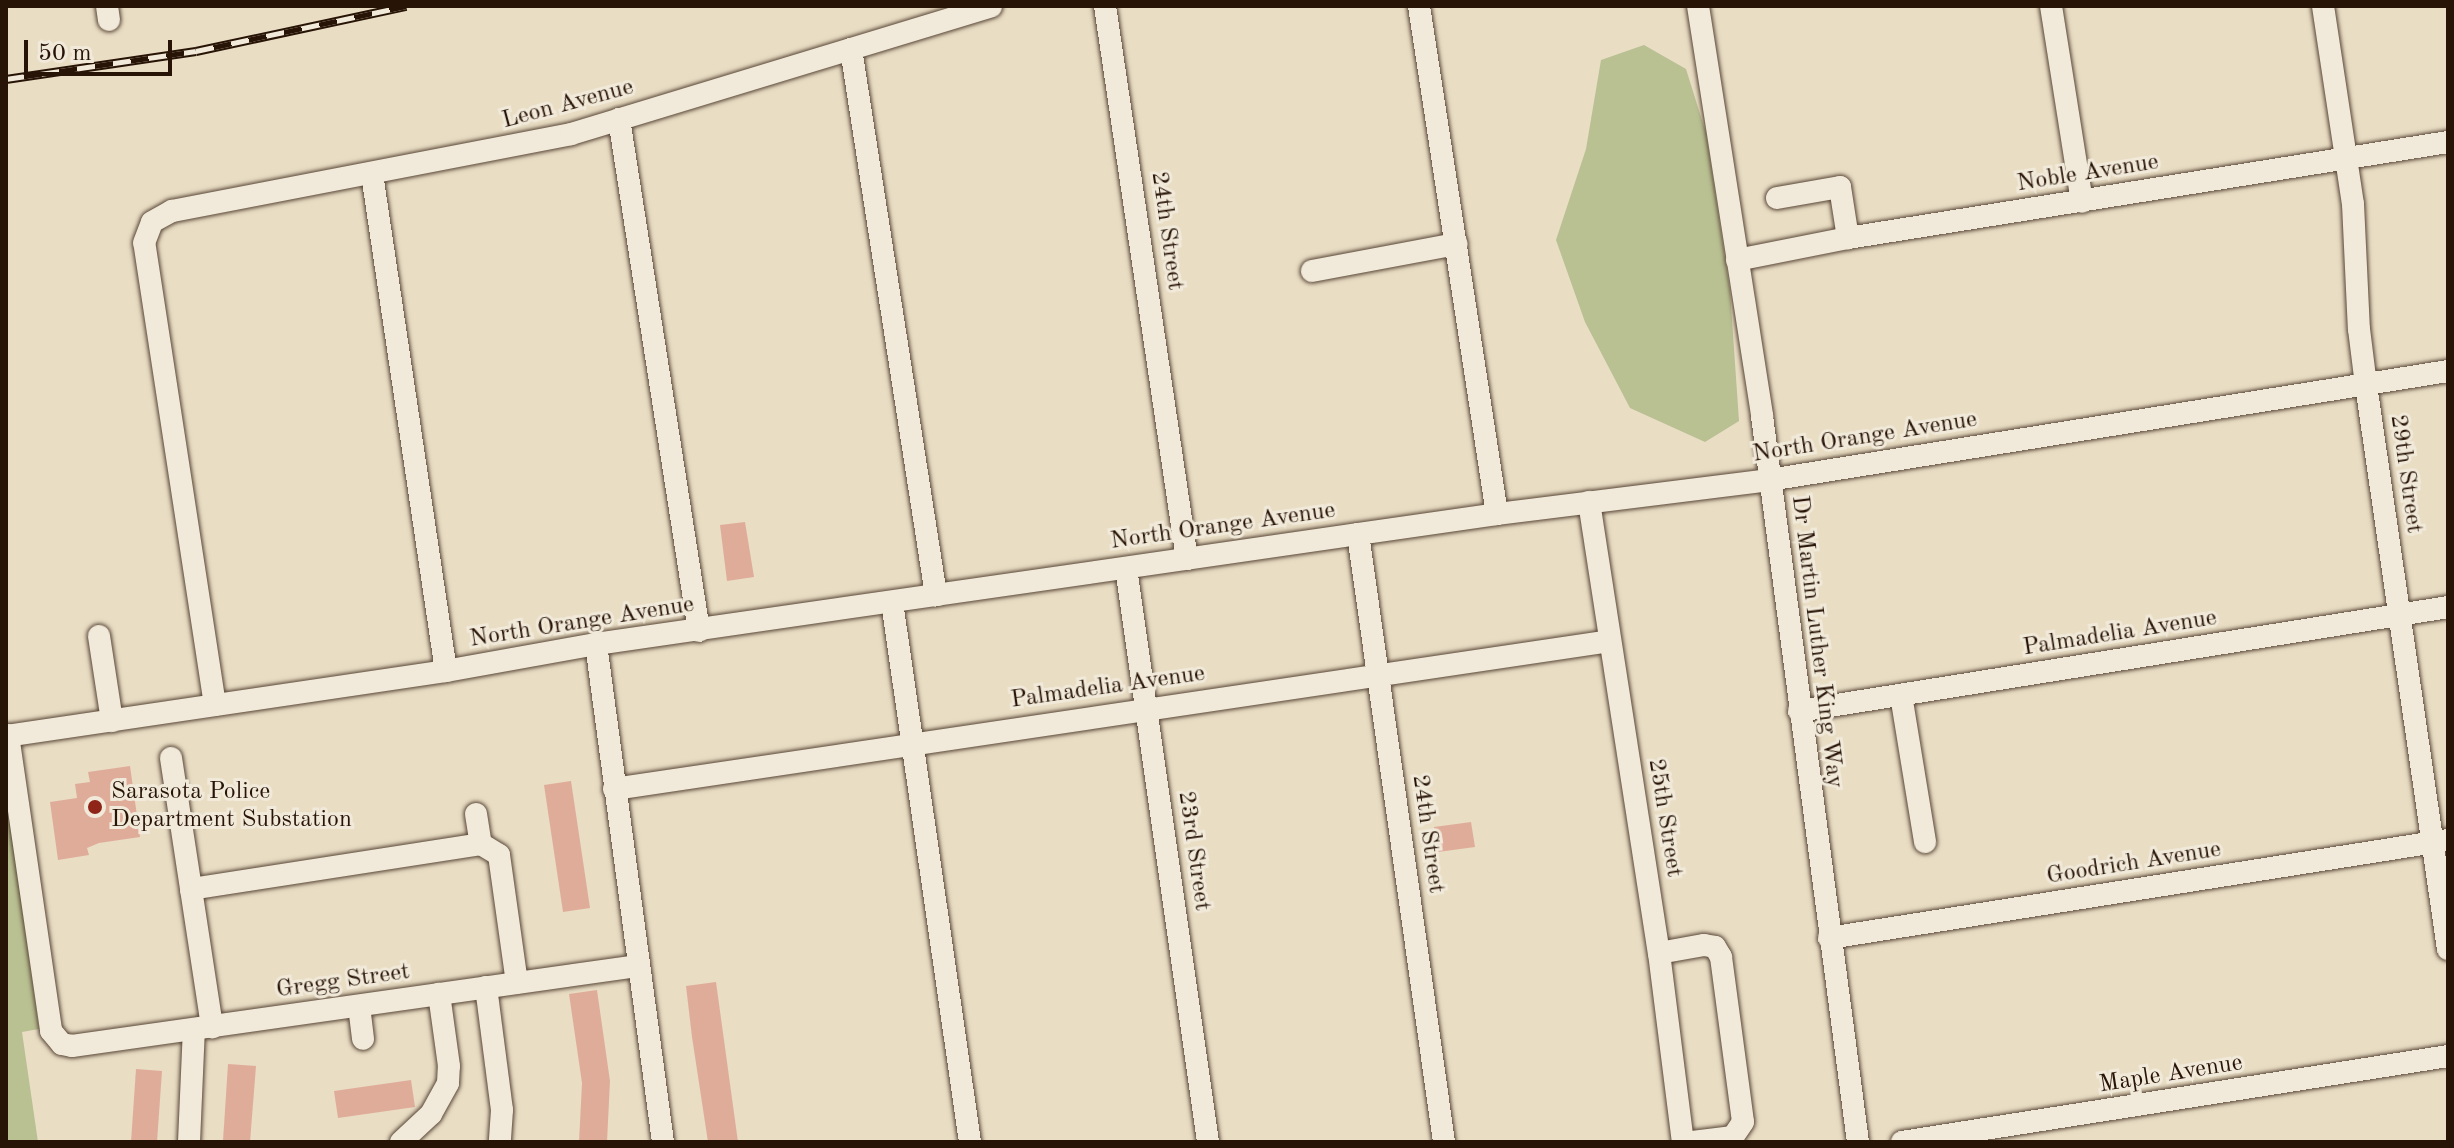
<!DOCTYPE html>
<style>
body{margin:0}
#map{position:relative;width:2454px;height:1148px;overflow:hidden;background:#e9ddc4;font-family:"Old Standard TT",serif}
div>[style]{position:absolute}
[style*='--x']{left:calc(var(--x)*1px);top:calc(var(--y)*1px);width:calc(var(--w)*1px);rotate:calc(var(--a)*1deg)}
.green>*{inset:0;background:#b9c092}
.building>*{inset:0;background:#e0ac9a}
.roads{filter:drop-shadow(0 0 2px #584636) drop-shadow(0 0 2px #584636)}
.minor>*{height:22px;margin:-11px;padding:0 11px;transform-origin:11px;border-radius:11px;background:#f1e9d9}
.rail>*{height:9px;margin-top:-4.5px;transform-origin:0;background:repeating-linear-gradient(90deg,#f1e9d9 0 18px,#271407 0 36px);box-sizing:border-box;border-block:2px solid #271407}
.dots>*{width:22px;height:22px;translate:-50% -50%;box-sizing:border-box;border:4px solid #f1e9d9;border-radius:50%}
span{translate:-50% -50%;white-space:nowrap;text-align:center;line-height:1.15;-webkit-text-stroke:6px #f1e9d9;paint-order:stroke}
.street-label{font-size:24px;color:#271407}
.poi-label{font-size:24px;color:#271407}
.left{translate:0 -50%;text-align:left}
.frame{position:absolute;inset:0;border:8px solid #271407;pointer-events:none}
.scale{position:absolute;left:24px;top:40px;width:148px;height:36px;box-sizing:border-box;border:4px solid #271407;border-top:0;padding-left:10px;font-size:24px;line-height:28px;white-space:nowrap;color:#271407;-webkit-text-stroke:6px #f1e9d9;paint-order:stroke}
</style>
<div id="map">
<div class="green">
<div style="clip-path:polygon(1644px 45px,1686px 69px,1706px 133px,1730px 291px,1739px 421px,1705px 442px,1630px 408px,1585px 322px,1556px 240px,1586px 149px,1601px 60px)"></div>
<div style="clip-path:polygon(6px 794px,39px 1029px,22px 1032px,38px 1142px,6px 1142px)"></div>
</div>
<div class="building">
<div style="clip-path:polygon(745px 522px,754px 577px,727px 581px,720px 525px)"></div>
<div style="clip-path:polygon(130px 766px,140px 837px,99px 843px,87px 848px,89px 855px,58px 860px,50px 802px,77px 798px,75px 784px,90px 782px,88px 772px)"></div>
<div style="clip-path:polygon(571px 781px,590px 908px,563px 912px,544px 785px)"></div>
<div style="clip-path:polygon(1471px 822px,1475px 847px,1438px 852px,1434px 827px)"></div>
<div style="clip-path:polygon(716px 982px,738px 1142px,708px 1142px,692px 1037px,686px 986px)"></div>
<div style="clip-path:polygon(597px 990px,610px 1081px,607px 1142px,579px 1142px,582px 1083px,569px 994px)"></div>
<div style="clip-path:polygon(228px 1064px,256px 1066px,250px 1142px,223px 1141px)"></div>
<div style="clip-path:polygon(136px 1069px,162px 1071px,157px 1142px,131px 1142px)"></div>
<div style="clip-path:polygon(411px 1080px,415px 1107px,338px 1118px,334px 1091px)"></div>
</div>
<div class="roads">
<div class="minor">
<div style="--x:107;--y:6;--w:14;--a:82"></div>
<div style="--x:1105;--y:6;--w:559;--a:81.57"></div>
<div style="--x:1419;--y:6;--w:514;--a:81.27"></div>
<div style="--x:1698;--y:6;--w:415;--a:81.1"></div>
<div style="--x:1762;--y:416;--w:732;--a:82.47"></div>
<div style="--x:2051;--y:6;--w:198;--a:81"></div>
<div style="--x:2323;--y:6;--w:200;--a:81.4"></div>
<div style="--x:2353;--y:204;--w:125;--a:87.3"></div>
<div style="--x:2359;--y:329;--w:56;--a:82.9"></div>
<div style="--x:2366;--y:385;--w:570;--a:81.73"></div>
<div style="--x:851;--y:49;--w:553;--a:81.15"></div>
<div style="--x:619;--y:119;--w:518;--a:81.12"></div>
<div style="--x:372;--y:174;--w:502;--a:81.53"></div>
<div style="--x:1777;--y:198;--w:64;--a:-9.9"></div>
<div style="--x:1840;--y:187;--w:52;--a:81.1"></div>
<div style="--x:1737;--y:260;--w:113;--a:-11.2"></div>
<div style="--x:1848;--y:238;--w:608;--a:-9.09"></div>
<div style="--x:1312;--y:271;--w:147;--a:-10.6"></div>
<div style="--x:1589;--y:502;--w:456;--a:81.2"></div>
<div style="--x:1659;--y:953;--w:191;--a:82.8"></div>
<div style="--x:1358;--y:534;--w:614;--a:81.95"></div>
<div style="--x:1126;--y:568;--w:580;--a:81.87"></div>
<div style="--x:892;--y:602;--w:546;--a:81.78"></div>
<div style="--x:99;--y:636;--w:86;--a:81.3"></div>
<div style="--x:596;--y:644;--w:502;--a:82.34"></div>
<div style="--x:1901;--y:695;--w:149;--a:80.7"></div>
<div style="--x:215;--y:705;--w:467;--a:-98.7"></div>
<div style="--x:144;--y:243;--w:22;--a:-69"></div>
<div style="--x:152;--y:222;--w:23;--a:-29"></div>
<div style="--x:172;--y:211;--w:406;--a:-10.9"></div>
<div style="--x:571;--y:134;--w:439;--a:-16.9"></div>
<div style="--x:1799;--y:711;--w:657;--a:-9.1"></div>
<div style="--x:8;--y:735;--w:299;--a:81.7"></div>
<div style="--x:51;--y:1031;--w:17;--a:50"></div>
<div style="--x:62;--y:1044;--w:10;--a:11"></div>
<div style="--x:72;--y:1046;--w:572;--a:-8.05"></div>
<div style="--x:6;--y:736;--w:445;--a:-8.4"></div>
<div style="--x:446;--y:671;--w:152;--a:-10.2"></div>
<div style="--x:596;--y:644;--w:910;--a:-8.21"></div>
<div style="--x:1497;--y:514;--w:274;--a:-7.1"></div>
<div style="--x:1769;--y:480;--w:688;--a:-9.12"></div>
<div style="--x:171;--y:758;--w:133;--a:81.3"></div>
<div style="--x:191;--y:889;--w:293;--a:-8.8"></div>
<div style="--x:481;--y:844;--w:21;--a:31"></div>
<div style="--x:499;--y:855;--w:129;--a:82"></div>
<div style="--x:614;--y:789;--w:1007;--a:-8.45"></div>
<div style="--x:476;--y:814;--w:30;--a:81"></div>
<div style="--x:191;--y:889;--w:140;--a:81.3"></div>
<div style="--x:1829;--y:938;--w:627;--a:-9"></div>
<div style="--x:1659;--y:953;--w:46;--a:-10.1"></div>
<div style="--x:1704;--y:945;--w:11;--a:10"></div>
<div style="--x:1715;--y:947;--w:12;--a:59"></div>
<div style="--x:1721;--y:957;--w:166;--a:82.4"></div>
<div style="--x:1743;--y:1122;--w:18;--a:124"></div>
<div style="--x:1733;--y:1137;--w:39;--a:173"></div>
<div style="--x:486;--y:987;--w:124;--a:82.6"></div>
<div style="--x:502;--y:1110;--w:32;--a:94"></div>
<div style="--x:359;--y:1006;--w:33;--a:83"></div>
<div style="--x:189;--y:1142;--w:113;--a:-87.5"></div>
<div style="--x:401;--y:1142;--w:41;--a:-43"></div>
<div style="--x:431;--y:1114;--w:35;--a:-61"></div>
<div style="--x:448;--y:1083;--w:17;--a:-87"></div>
<div style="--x:449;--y:1066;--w:73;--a:-97.9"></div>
<div style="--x:1902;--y:1142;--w:553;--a:-8.95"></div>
</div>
</div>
<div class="rail">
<div style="--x:6;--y:79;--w:192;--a:-8.4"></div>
<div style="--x:196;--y:51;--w:215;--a:-12.1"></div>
</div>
<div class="dots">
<div style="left:95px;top:807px;background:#8f2418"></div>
</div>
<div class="street-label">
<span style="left:568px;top:105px;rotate:-15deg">Leon Avenue</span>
<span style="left:2088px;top:174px;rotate:-9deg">Noble Avenue</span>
<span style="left:1166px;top:231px;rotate:82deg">24th Street</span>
<span style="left:1865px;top:438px;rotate:-9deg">North Orange Avenue</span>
<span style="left:2405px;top:474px;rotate:82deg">29th Street</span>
<span style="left:1223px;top:527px;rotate:-8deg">North Orange Avenue</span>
<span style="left:582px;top:623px;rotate:-9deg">North Orange Avenue</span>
<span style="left:2120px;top:634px;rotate:-9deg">Palmadelia Avenue</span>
<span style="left:1816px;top:642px;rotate:83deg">Dr Martin Luther King Way</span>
<span style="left:1108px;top:688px;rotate:-8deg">Palmadelia Avenue</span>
<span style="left:1664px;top:818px;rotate:81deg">25th Street</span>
<span style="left:1427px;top:834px;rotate:82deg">24th Street</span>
<span style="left:1193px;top:851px;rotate:82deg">23rd Street</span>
<span style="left:2134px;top:864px;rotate:-9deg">Goodrich Avenue</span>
<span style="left:343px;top:982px;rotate:-8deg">Gregg Street</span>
<span style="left:2171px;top:1075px;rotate:-9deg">Maple Avenue</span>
</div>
<div class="poi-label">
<span class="left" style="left:111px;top:807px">Sarasota Police<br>Department Substation</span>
</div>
<div class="frame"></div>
<div class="scale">50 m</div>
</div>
